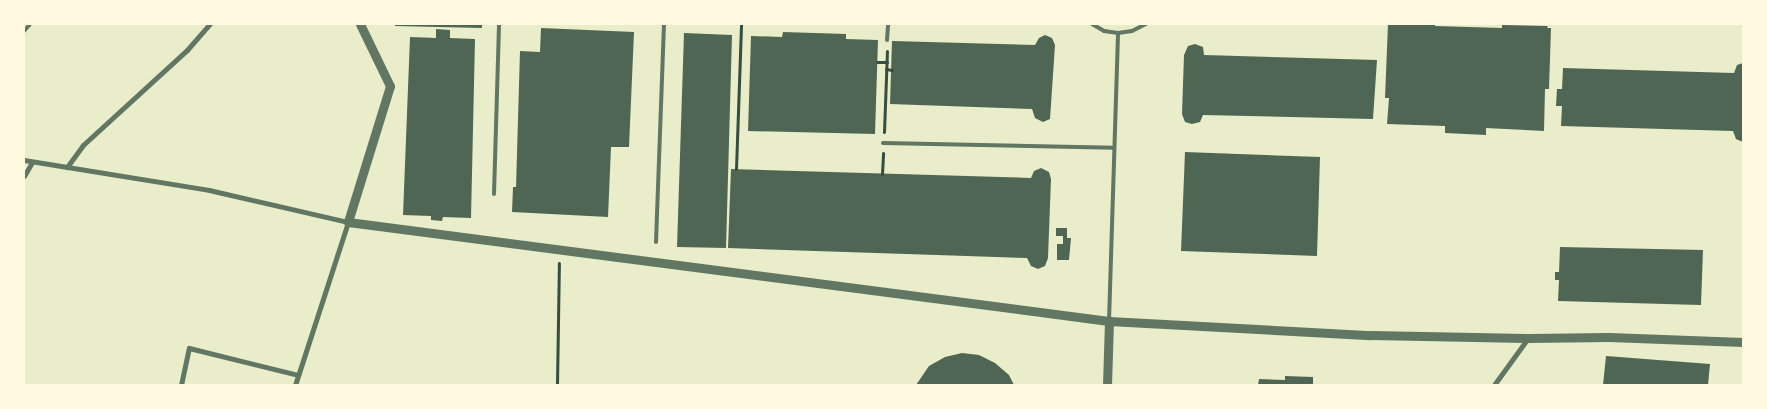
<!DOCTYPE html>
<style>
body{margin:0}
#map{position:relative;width:1767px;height:409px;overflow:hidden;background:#e9edc9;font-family:Arial,sans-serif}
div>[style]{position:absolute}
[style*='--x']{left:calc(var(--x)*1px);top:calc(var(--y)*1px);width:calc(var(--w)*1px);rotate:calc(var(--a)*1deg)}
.building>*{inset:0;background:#4f6655}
.path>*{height:3px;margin:-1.5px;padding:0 1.5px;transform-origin:1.5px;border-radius:1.5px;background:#344e41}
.service>*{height:4px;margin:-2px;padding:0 2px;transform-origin:2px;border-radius:2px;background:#617663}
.minor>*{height:5px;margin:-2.5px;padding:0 2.5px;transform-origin:2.5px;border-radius:2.5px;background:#617663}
.tertiary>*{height:9px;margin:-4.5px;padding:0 4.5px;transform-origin:4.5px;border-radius:4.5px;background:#617663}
span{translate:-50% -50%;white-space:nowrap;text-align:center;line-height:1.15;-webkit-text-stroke:4.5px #fefae0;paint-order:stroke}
.frame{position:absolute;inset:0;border:25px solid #fefae0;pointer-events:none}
</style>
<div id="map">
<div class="building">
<div style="clip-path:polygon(395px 24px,482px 24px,482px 28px,395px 26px)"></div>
<div style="clip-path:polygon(1388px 24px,1435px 24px,1435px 26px,1502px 28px,1502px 25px,1548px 26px,1547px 28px,1551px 28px,1549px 89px,1545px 89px,1544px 131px,1486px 128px,1486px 135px,1445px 133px,1445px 126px,1387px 124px,1389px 98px,1385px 98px)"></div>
<div style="clip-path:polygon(541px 28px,634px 32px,629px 147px,611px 147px,608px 217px,512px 212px,513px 187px,516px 187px,520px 51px,540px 52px)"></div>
<div style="clip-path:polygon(436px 29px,450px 30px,450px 38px,475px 39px,471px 218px,443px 217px,442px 221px,431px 220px,431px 216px,403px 215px,410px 37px,436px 38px)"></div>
<div style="clip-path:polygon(783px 32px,846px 34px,846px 39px,878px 40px,875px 134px,748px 131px,751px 36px,782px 37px)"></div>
<div style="clip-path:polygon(684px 33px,732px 35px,726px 248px,677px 247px)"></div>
<div style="clip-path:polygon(1045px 35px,1052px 38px,1055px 45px,1050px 119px,1043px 122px,1035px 118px,1032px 109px,890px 104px,892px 41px,1035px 45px,1039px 38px)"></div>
<div style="clip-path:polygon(1195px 44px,1203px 47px,1204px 55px,1377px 60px,1373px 119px,1203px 115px,1200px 122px,1192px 124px,1185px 122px,1182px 114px,1184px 55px,1188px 46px)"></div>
<div style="clip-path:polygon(1743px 63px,1743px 142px,1736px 139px,1733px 131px,1561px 126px,1562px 106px,1556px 106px,1557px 89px,1562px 89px,1563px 68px,1734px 73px,1737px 65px)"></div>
<div style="clip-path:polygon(1185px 152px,1320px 157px,1317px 256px,1181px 251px)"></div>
<div style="clip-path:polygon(1041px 168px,1049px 172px,1051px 179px,1048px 258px,1045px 266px,1038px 269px,1031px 266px,1027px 258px,728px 248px,731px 169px,1031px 178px,1034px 171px)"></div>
<div style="clip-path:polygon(1056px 228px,1067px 228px,1067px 238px,1071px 238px,1069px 260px,1057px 260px,1057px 244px,1063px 244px,1063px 236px,1056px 236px)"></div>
<div style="clip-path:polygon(1560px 247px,1703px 250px,1701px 305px,1558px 301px,1559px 280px,1555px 280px,1555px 272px,1559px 272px)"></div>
<div style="clip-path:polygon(962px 353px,979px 355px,995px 363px,1009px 375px,1014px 385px,916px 385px,929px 366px,945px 357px)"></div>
<div style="clip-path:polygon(1606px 356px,1710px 364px,1708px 385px,1603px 385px)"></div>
<div style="clip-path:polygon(1285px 376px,1313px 377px,1313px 385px,1258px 385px,1259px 379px,1285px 380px)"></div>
</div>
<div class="path">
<div style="--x:877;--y:62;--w:10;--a:0"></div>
<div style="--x:886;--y:69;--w:6;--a:9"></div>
<div style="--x:884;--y:132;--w:81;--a:-87.9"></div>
<div style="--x:736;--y:169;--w:145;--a:-88"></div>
<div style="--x:882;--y:174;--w:21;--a:-87"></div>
<div style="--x:557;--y:385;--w:122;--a:-89.1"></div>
</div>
<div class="service">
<div style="--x:1092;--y:24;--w:14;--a:30"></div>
<div style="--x:1104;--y:31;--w:14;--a:8"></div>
<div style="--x:1118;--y:33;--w:14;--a:-8"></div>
<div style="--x:1132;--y:31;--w:16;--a:-27"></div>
<div style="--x:24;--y:31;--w:9;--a:-49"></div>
<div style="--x:887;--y:40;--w:16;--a:-86"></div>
<div style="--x:883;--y:143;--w:231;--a:1.2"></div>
<div style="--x:494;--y:194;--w:170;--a:-88.3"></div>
<div style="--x:656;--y:242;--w:218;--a:-87.9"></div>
<div style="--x:1109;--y:321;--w:288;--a:-88.2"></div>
</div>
<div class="minor">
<div style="--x:24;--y:160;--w:187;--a:9.2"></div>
<div style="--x:209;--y:190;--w:143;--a:13"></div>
<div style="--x:348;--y:222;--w:171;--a:108"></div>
<div style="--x:67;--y:167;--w:27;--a:-54"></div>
<div style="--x:83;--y:145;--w:141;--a:-42.4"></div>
<div style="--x:187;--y:50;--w:35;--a:-49"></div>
<div style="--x:24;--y:176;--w:16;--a:-60"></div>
<div style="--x:181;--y:385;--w:38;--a:-78"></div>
<div style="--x:189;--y:348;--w:112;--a:13.9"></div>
<div style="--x:1494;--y:385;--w:58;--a:-54.1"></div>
</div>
<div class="tertiary">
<div style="--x:360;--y:24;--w:69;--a:64.2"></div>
<div style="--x:390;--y:86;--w:142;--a:107.2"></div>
<div style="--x:348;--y:222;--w:767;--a:7.41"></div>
<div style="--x:1109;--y:321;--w:262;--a:3.1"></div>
<div style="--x:1371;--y:335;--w:157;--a:1.1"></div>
<div style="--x:1528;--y:338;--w:81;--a:-0.7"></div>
<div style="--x:1609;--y:337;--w:134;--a:2.1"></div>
<div style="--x:1107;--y:385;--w:64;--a:-88.2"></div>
</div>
<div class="frame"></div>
</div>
